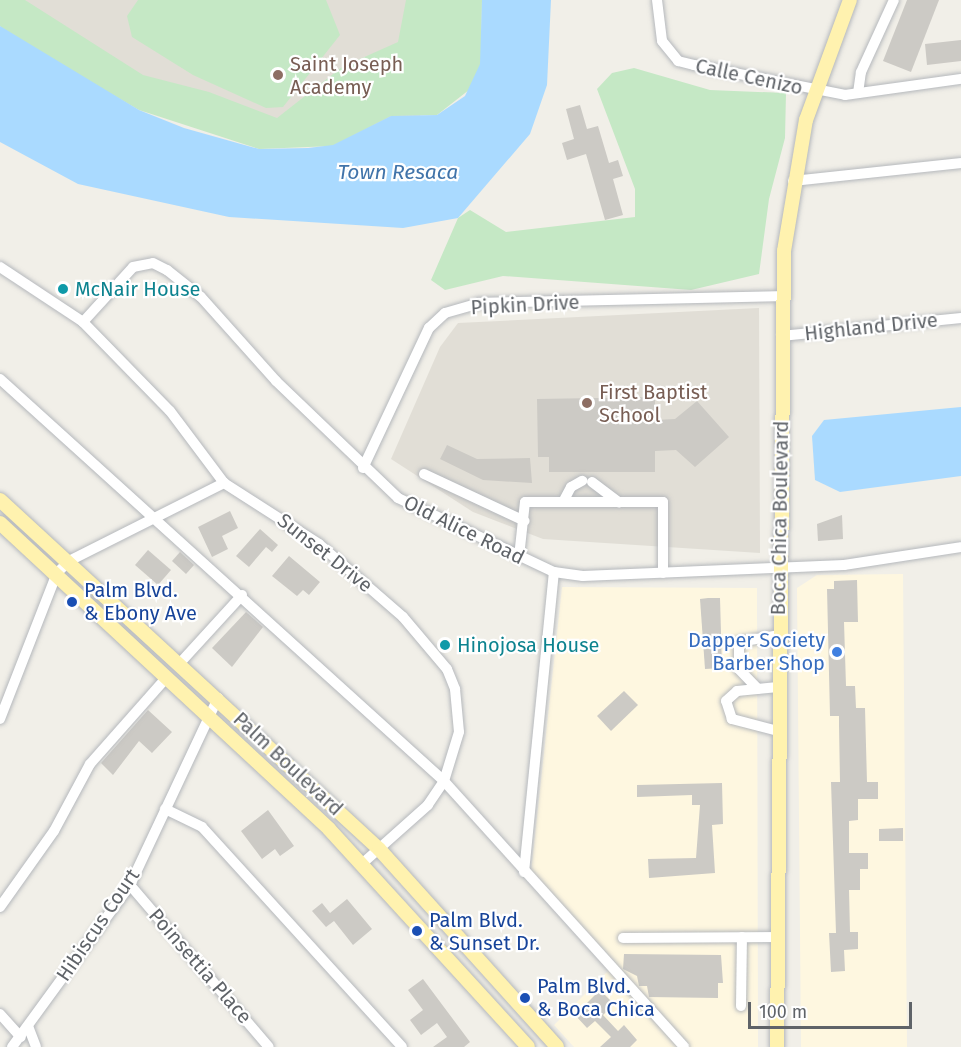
<!DOCTYPE html>
<style>
body{margin:0}
#map{position:relative;width:961px;height:1047px;overflow:hidden;background:#f1efe8;font-family:"Fira Sans",sans-serif}
div>[style]{position:absolute}
[style*='--x']{left:calc(var(--x)*1px);top:calc(var(--y)*1px);width:calc(var(--w)*1px);rotate:calc(var(--a)*1deg)}
.commercial>*{inset:0;background:#fef7e0}
.education>*{inset:0;background:#e1ded6}
.green>*{inset:0;background:#c5e8c5}
.water>*{inset:0;background:#aadaff}
.building>*{inset:0;background:#cccac5}
.roads{filter:drop-shadow(0 0 2px #b5b8bc) drop-shadow(0 0 2px #b5b8bc)}
.minor>*{height:10px;margin:-5px;padding:0 5px;transform-origin:5px;border-radius:5px;background:#fff}
.major>*{height:14px;margin:-7px;padding:0 7px;transform-origin:7px;border-radius:7px;background:#fff2af}
.dots>*{width:16px;height:16px;translate:-50% -50%;box-sizing:border-box;border:3px solid #fff;border-radius:50%}
span{translate:-50% -50%;white-space:nowrap;text-align:center;line-height:1.15;-webkit-text-stroke:4.5px #fff;paint-order:stroke}
.education-label{font-size:20px;color:#785e54}
.left{translate:0 -50%;text-align:left}
.street-label{font-size:20px;color:#5f6368}
.culture-label{font-size:20px;color:#0d838f}
.transit-label{font-size:20px;color:#164399}
.shop-label{font-size:20px;color:#366cbe}
.right{translate:-100% -50%;text-align:right}
.water-label{font-size:21px;color:#4174aa;font-style:italic}
.scale{position:absolute;left:748px;top:1002px;width:164px;height:27px;box-sizing:border-box;border:3px solid #5f6368;border-top:0;padding-left:8px;font-size:18px;line-height:21px;white-space:nowrap;color:#5f6368;-webkit-text-stroke:4px #fff;paint-order:stroke}
</style>
<div id="map">
<div class="commercial">
<div style="clip-path:polygon(903px 574px,907px 1047px,801px 1047px,797px 588px,817px 575px)"></div>
<div style="clip-path:polygon(562px 587px,757px 588px,758px 1047px,574px 1047px,554px 1025px,616px 963px,531px 872px)"></div>
</div>
<div class="education">
<div style="clip-path:polygon(0 0,482px 0,419px 118px,333px 146px,0 26px)"></div>
<div style="clip-path:polygon(759px 308px,760px 553px,543px 539px,473px 512px,391px 459px,440px 347px,458px 323px)"></div>
</div>
<div class="green">
<div style="clip-path:polygon(0 0,25px 0,143px 75px,209px 92px,277px 118px,342px 67px,398px 42px,406px 0,482px 0,481px 64px,474px 86px,437px 115px,391px 116px,333px 146px,259px 149px,139px 110px,14px 38px,0 26px)"></div>
<div style="clip-path:polygon(138px 0,326px 0,340px 35px,283px 107px,266px 108px,193px 75px,132px 37px,127px 16px)"></div>
<div style="clip-path:polygon(634px 68px,710px 90px,786px 93px,785px 138px,769px 199px,759px 274px,691px 290px,503px 276px,445px 290px,431px 280px,458px 218px,470px 210px,506px 232px,635px 217px,635px 189px,597px 89px,612px 73px)"></div>
</div>
<div class="water">
<div style="clip-path:polygon(482px 0,551px 0,547px 85px,530px 134px,458px 218px,403px 228px,229px 217px,78px 184px,0 142px,0 26px,139px 110px,184px 128px,259px 149px,308px 148px,333px 145px,391px 116px,437px 115px,465px 96px,480px 64px)"></div>
<div style="clip-path:polygon(961px 407px,961px 476px,840px 492px,815px 480px,812px 436px,824px 420px)"></div>
</div>
<div class="building">
<div style="clip-path:polygon(907px 0,939px 0,911px 72px,883px 61px)"></div>
<div style="clip-path:polygon(961px 40px,961px 61px,927px 65px,925px 44px)"></div>
<div style="clip-path:polygon(580px 105px,587px 129px,598px 126px,609px 163px,618px 160px,623px 176px,613px 179px,623px 215px,605px 220px,586px 154px,567px 160px,562px 143px,574px 139px,566px 109px)"></div>
<div style="clip-path:polygon(655px 397px,655px 420px,675px 419px,697px 401px,729px 437px,695px 467px,676px 450px,655px 451px,655px 472px,549px 472px,549px 457px,538px 457px,537px 399px)"></div>
<div style="clip-path:polygon(447px 445px,477px 459px,530px 458px,532px 483px,483px 480px,440px 459px)"></div>
<div style="clip-path:polygon(230px 511px,238px 528px,222px 536px,228px 549px,212px 557px,198px 527px)"></div>
<div style="clip-path:polygon(842px 515px,843px 539px,818px 541px,817px 524px)"></div>
<div style="clip-path:polygon(260px 529px,278px 545px,272px 552px,266px 547px,249px 567px,236px 556px)"></div>
<div style="clip-path:polygon(148px 550px,171px 570px,158px 585px,135px 565px)"></div>
<div style="clip-path:polygon(180px 552px,194px 565px,186px 574px,172px 561px)"></div>
<div style="clip-path:polygon(289px 556px,320px 582px,309px 595px,303px 590px,297px 596px,272px 576px)"></div>
<div style="clip-path:polygon(857px 580px,858px 622px,844px 622px,846px 686px,855px 686px,856px 708px,865px 708px,867px 782px,878px 782px,878px 799px,858px 799px,858px 820px,849px 821px,849px 853px,868px 853px,868px 869px,860px 869px,860px 890px,849px 890px,850px 932px,858px 932px,858px 949px,844px 950px,845px 971px,831px 972px,829px 933px,836px 933px,831px 782px,840px 782px,839px 725px,839px 716px,830px 716px,827px 589px,834px 589px,834px 581px)"></div>
<div style="clip-path:polygon(708px 598px,720px 598px,722px 668px,705px 669px,700px 599px)"></div>
<div style="clip-path:polygon(246px 612px,263px 627px,232px 667px,212px 648px)"></div>
<div style="clip-path:polygon(624px 691px,638px 705px,611px 731px,597px 716px)"></div>
<div style="clip-path:polygon(148px 710px,172px 732px,152px 753px,139px 741px,113px 775px,101px 763px)"></div>
<div style="clip-path:polygon(722px 783px,723px 824px,712px 825px,715px 873px,649px 878px,648px 859px,696px 858px,700px 805px,692px 805px,692px 795px,637px 797px,637px 785px)"></div>
<div style="clip-path:polygon(268px 810px,294px 846px,280px 856px,275px 849px,262px 859px,241px 831px)"></div>
<div style="clip-path:polygon(903px 828px,903px 841px,879px 841px,879px 829px)"></div>
<div style="clip-path:polygon(347px 899px,372px 929px,353px 945px,334px 921px,326px 927px,312px 911px,322px 903px,330px 913px)"></div>
<div style="clip-path:polygon(624px 954px,721px 955px,723px 983px,718px 983px,718px 998px,649px 997px,647px 986px,639px 986px,637px 976px,623px 969px)"></div>
<div style="clip-path:polygon(423px 979px,470px 1042px,464px 1047px,433px 1047px,447px 1037px,437px 1023px,421px 1035px,410px 1020px,423px 1010px,408px 990px)"></div>
<div style="clip-path:polygon(600px 990px,614px 1004px,603px 1015px,618px 1031px,624px 1025px,637px 1040px,630px 1047px,600px 1047px,611px 1037px,595px 1021px,587px 1028px,575px 1015px)"></div>
</div>
<div class="roads">
<div class="minor">
<div style="--x:657;--y:0;--w:41;--a:83"></div>
<div style="--x:662;--y:41;--w:26;--a:51"></div>
<div style="--x:678;--y:61;--w:16;--a:14"></div>
<div style="--x:694;--y:65;--w:154;--a:11.2"></div>
<div style="--x:845;--y:95;--w:117;--a:-7.9"></div>
<div style="--x:858;--y:93;--w:21;--a:-82"></div>
<div style="--x:861;--y:72;--w:79;--a:-65.4"></div>
<div style="--x:793;--y:181;--w:169;--a:-6.1"></div>
<div style="--x:0;--y:267;--w:100;--a:33.5"></div>
<div style="--x:83;--y:322;--w:124;--a:45.7"></div>
<div style="--x:170;--y:411;--w:90;--a:53.1"></div>
<div style="--x:224;--y:483;--w:113;--a:32.7"></div>
<div style="--x:319;--y:544;--w:111;--a:41"></div>
<div style="--x:403;--y:617;--w:68;--a:49.8"></div>
<div style="--x:447;--y:669;--w:22;--a:68"></div>
<div style="--x:455;--y:689;--w:43;--a:84.7"></div>
<div style="--x:459;--y:732;--w:51;--a:107"></div>
<div style="--x:444;--y:781;--w:29;--a:124"></div>
<div style="--x:428;--y:805;--w:87;--a:138.3"></div>
<div style="--x:83;--y:322;--w:74;--a:-47.7"></div>
<div style="--x:133;--y:267;--w:20;--a:-11"></div>
<div style="--x:153;--y:263;--w:16;--a:27"></div>
<div style="--x:167;--y:270;--w:43;--a:38.5"></div>
<div style="--x:201;--y:297;--w:113;--a:48.2"></div>
<div style="--x:276;--y:381;--w:169;--a:43.8"></div>
<div style="--x:398;--y:498;--w:173;--a:25.4"></div>
<div style="--x:554;--y:572;--w:29;--a:8"></div>
<div style="--x:583;--y:576;--w:261;--a:-2.4"></div>
<div style="--x:844;--y:565;--w:118;--a:-8.7"></div>
<div style="--x:781;--y:336;--w:181;--a:-5.7"></div>
<div style="--x:0;--y:379;--w:599;--a:42.16"></div>
<div style="--x:444;--y:781;--w:358;--a:47.9"></div>
<div style="--x:363;--y:468;--w:155;--a:-64.8"></div>
<div style="--x:429;--y:328;--w:22;--a:-43"></div>
<div style="--x:445;--y:313;--w:35;--a:-16"></div>
<div style="--x:479;--y:303;--w:303;--a:-1.3"></div>
<div style="--x:424;--y:474;--w:111;--a:25"></div>
<div style="--x:592;--y:482;--w:34;--a:37"></div>
<div style="--x:563;--y:502;--w:17;--a:-62"></div>
<div style="--x:571;--y:487;--w:13;--a:-29"></div>
<div style="--x:519;--y:557;--w:55;--a:-83.8"></div>
<div style="--x:525;--y:502;--w:138;--a:0"></div>
<div style="--x:663;--y:502;--w:71;--a:90"></div>
<div style="--x:180;--y:663;--w:92;--a:-47.6"></div>
<div style="--x:758;--y:689;--w:28;--a:-134"></div>
<div style="--x:739;--y:669;--w:27;--a:-90"></div>
<div style="--x:739;--y:642;--w:40;--a:-10"></div>
<div style="--x:0;--y:719;--w:157;--a:-68.7"></div>
<div style="--x:57;--y:573;--w:17;--a:-45"></div>
<div style="--x:69;--y:561;--w:174;--a:-26.7"></div>
<div style="--x:778;--y:731;--w:48;--a:-165.4"></div>
<div style="--x:732;--y:719;--w:19;--a:-108"></div>
<div style="--x:726;--y:701;--w:15;--a:-42"></div>
<div style="--x:737;--y:691;--w:41;--a:-5.6"></div>
<div style="--x:165;--y:809;--w:41;--a:25.9"></div>
<div style="--x:202;--y:827;--w:297;--a:47.7"></div>
<div style="--x:524;--y:872;--w:301;--a:-84.3"></div>
<div style="--x:130;--y:885;--w:213;--a:49.4"></div>
<div style="--x:0;--y:907;--w:93;--a:-54.6"></div>
<div style="--x:54;--y:831;--w:76;--a:-61.8"></div>
<div style="--x:90;--y:764;--w:115;--a:-48.5"></div>
<div style="--x:623;--y:938;--w:155;--a:-0.4"></div>
<div style="--x:741;--y:1006;--w:69;--a:-89.2"></div>
<div style="--x:0;--y:1014;--w:31;--a:48"></div>
<div style="--x:28;--y:1026;--w:22;--a:69"></div>
<div style="--x:12;--y:1047;--w:200;--a:-53.9"></div>
<div style="--x:130;--y:885;--w:207;--a:-64.8"></div>
</div>
<div class="major">
<div style="--x:0;--y:500;--w:515;--a:42.64"></div>
<div style="--x:379;--y:849;--w:266;--a:48"></div>
<div style="--x:0;--y:523;--w:449;--a:42.9"></div>
<div style="--x:329;--y:829;--w:295;--a:47.6"></div>
<div style="--x:777;--y:1047;--w:796;--a:-89.5"></div>
<div style="--x:784;--y:251;--w:133;--a:-80.5"></div>
<div style="--x:806;--y:120;--w:128;--a:-69.9"></div>
</div>
</div>
<div class="dots">
<div style="left:278px;top:75px;background:#8d6e63"></div>
<div style="left:63px;top:289px;background:#0f9aa8"></div>
<div style="left:587px;top:403px;background:#8d6e63"></div>
<div style="left:72px;top:602px;background:#1a4fb4"></div>
<div style="left:445px;top:645px;background:#0f9aa8"></div>
<div style="left:837px;top:652px;background:#3f7fe0"></div>
<div style="left:417px;top:931px;background:#1a4fb4"></div>
<div style="left:525px;top:998px;background:#1a4fb4"></div>
</div>
<div class="education-label">
<span class="left" style="left:290px;top:76px">Saint Joseph<br>Academy</span>
<span class="left" style="left:599px;top:404px">First Baptist<br>School</span>
</div>
<div class="street-label">
<span style="left:749px;top:77px;rotate:12deg">Calle Cenizo</span>
<span style="left:525px;top:305px;rotate:-3deg">Pipkin Drive</span>
<span style="left:871px;top:327px;rotate:-6deg">Highland Drive</span>
<span style="left:780px;top:518px;rotate:-89deg">Boca Chica Boulevard</span>
<span style="left:464px;top:530px;rotate:26deg">Old Alice Road</span>
<span style="left:325px;top:553px;rotate:38deg">Sunset Drive</span>
<span style="left:288px;top:764px;rotate:43deg">Palm Boulevard</span>
<span style="left:98px;top:925px;rotate:-56deg">Hibiscus Court</span>
<span style="left:200px;top:966px;rotate:49deg">Poinsettia Place</span>
</div>
<div class="culture-label">
<span class="left" style="left:75px;top:289px">McNair House</span>
<span class="left" style="left:457px;top:645px">Hinojosa House</span>
</div>
<div class="transit-label">
<span class="left" style="left:84px;top:602px">Palm Blvd.<br>&amp; Ebony Ave</span>
<span class="left" style="left:429px;top:932px">Palm Blvd.<br>&amp; Sunset Dr.</span>
<span class="left" style="left:537px;top:998px">Palm Blvd.<br>&amp; Boca Chica</span>
</div>
<div class="shop-label">
<span class="right" style="left:825px;top:652px">Dapper Society<br>Barber Shop</span>
</div>
<div class="water-label">
<span style="left:398px;top:172px">Town Resaca</span>
</div>
<div class="scale">100 m</div>
</div>
